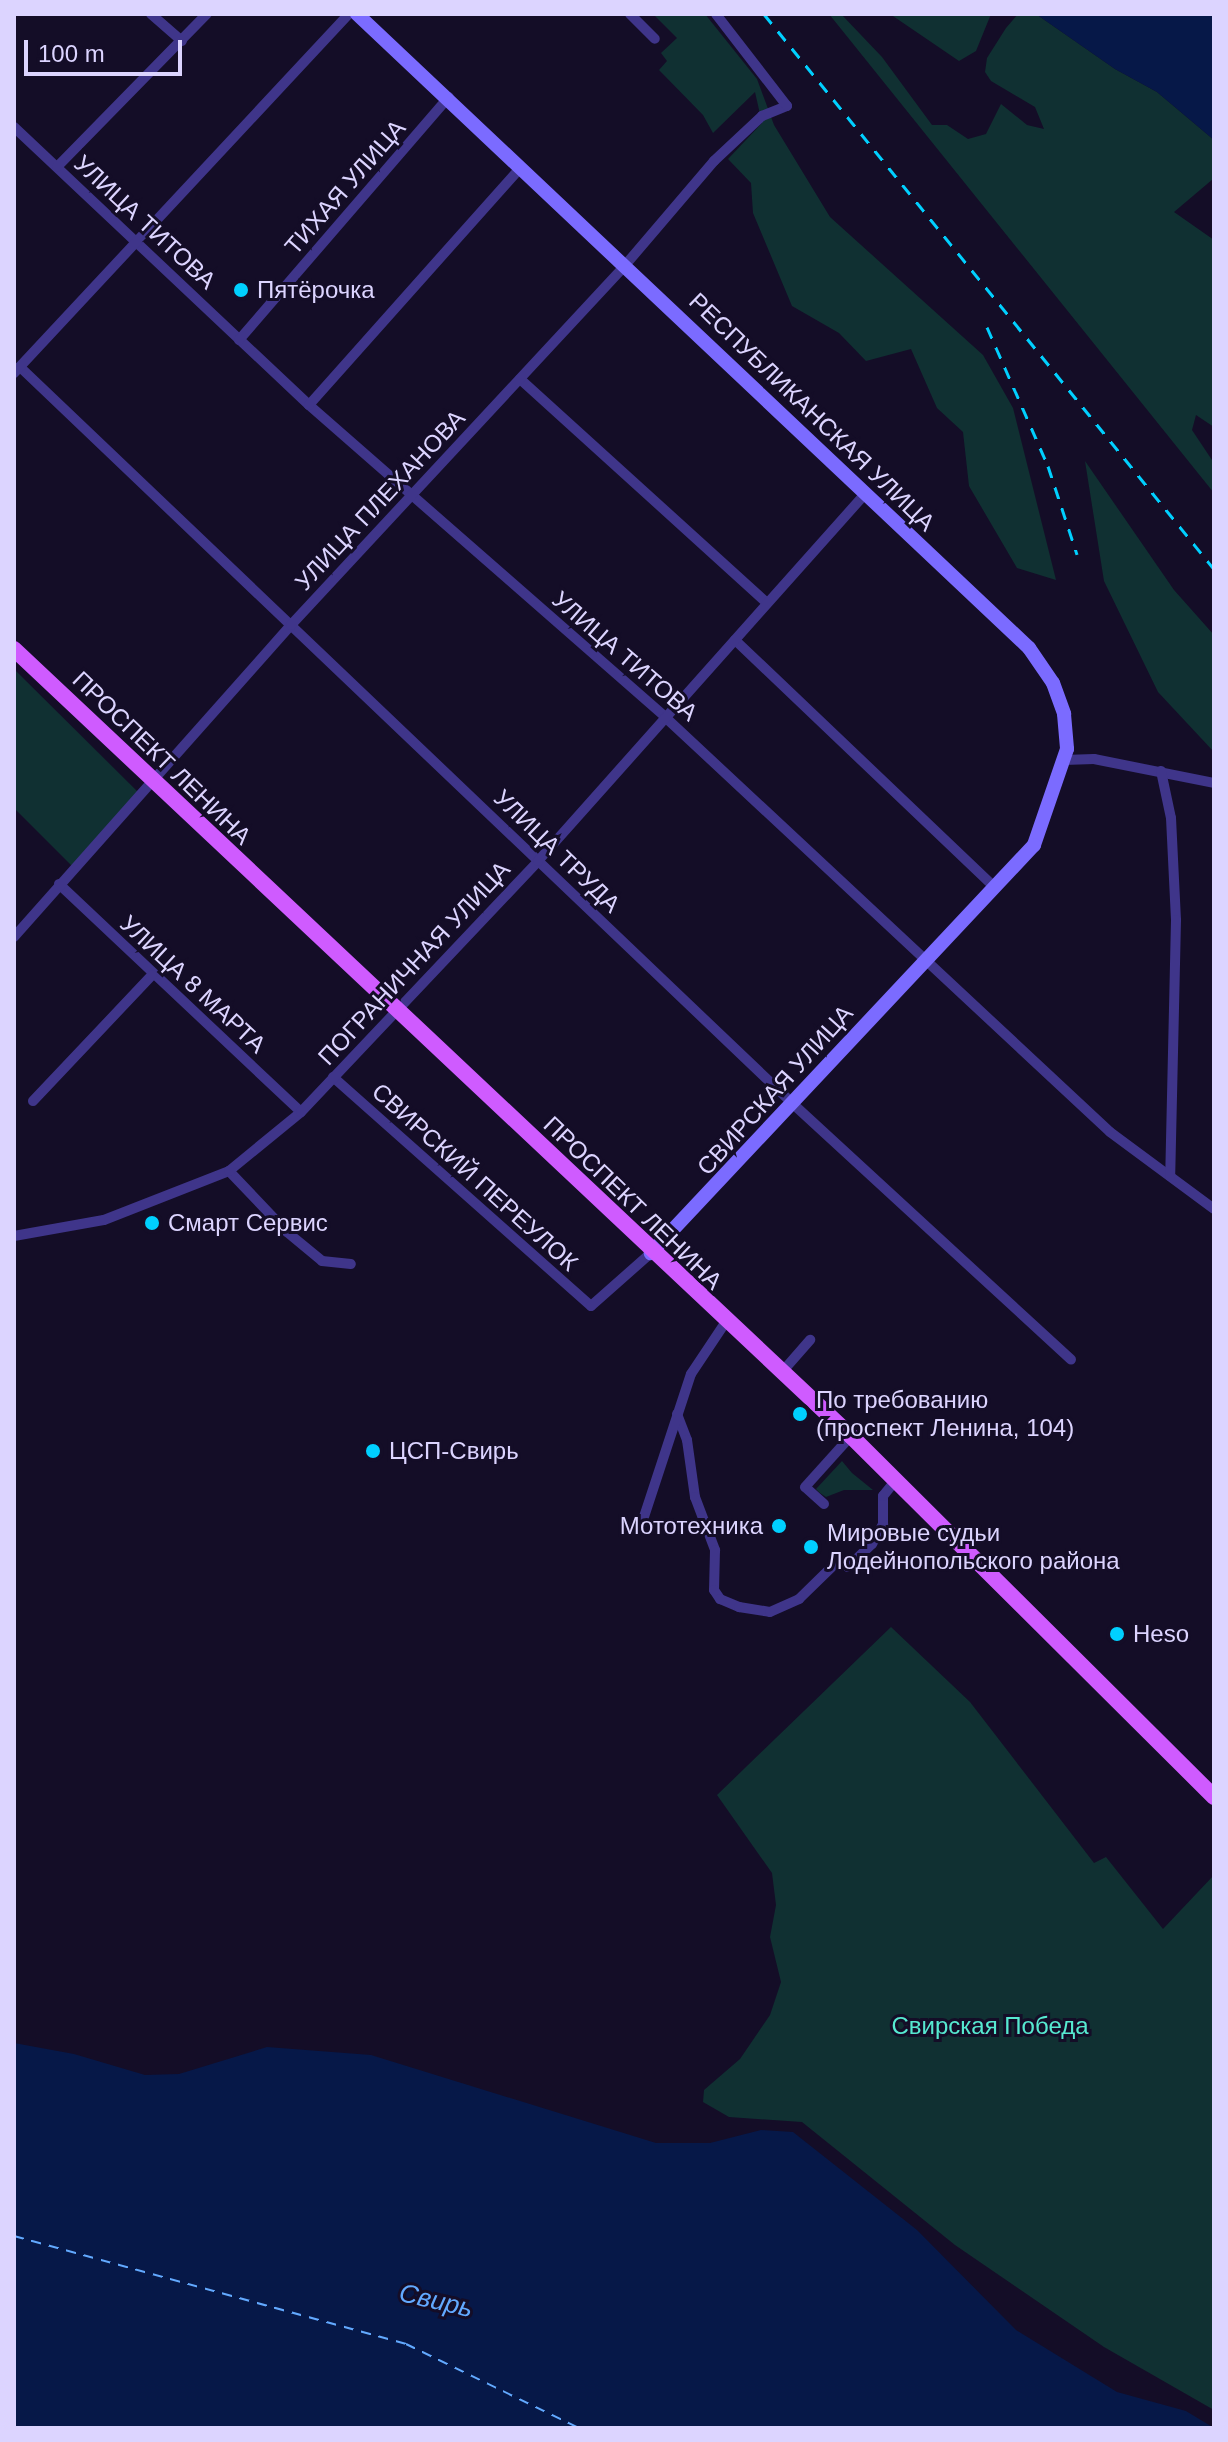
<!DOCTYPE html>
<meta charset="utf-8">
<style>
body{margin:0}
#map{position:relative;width:1228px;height:2442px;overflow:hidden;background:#140d27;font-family:Helvetica,sans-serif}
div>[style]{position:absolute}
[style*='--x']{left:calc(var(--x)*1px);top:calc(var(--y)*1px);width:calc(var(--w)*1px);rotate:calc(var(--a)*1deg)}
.green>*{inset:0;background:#103032}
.water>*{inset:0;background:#061848}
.ferry>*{height:2px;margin-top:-1px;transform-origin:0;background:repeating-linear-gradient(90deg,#62a9ff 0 10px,transparent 0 18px)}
.street>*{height:10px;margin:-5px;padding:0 5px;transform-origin:5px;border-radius:5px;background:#3f358a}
.secondary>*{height:14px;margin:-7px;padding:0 7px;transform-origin:7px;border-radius:7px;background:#7b6bff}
.primary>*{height:16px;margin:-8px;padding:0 8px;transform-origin:8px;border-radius:8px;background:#cf5bff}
.rail>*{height:3px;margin-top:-1.5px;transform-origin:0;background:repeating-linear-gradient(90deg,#00d0ff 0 12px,transparent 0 22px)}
.dots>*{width:22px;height:22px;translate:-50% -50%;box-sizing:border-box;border:4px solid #140d27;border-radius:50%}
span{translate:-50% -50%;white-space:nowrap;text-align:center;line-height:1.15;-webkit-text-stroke:6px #140d27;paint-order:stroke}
.street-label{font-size:24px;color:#dcd4ff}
.poi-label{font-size:24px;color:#dcd4ff}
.left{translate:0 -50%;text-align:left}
.right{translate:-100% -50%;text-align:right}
.park-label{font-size:24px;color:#56e9d0}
.water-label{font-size:26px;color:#62a9ff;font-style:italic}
.frame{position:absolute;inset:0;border:16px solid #dcd4ff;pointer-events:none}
.scale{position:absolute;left:24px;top:40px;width:158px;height:36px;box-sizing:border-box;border:4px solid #dcd4ff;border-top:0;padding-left:10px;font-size:24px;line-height:28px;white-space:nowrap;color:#dcd4ff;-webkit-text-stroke:6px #140d27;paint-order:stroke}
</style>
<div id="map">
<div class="green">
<div style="clip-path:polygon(653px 14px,705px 14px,757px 79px,774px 125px,830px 217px,983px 355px,1013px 408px,1056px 580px,1017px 568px,969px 486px,963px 432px,937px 408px,911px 349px,866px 361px,839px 333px,792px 306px,753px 213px,751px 183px,728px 159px,762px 123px,755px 92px,713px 133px,703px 115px,659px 70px,667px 61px,661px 53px,677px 38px)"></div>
<div style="clip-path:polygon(829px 14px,841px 14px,882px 57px,932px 125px,947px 125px,968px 139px,986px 134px,1001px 104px,1027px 125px,1044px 129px,1035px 107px,991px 81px,985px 72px,987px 58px,1006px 28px,1018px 14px,1036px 14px,1115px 69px,1157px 92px,1214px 140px,1213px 179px,1174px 212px,1214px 240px,1214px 427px,1196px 415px,1192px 430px,1214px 463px,1214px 493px)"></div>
<div style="clip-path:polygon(890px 14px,991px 14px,976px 51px,959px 61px)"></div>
<div style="clip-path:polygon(1085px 461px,1174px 590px,1214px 635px,1214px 752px,1158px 692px,1104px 581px)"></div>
<div style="clip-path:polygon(15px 670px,140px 794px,72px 866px,14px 808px)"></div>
<div style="clip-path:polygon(842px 1461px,852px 1473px,873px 1490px,844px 1490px,826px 1497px,820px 1493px,816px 1489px)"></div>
<div style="clip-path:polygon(891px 1627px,970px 1702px,1094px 1863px,1106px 1857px,1163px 1929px,1214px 1875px,1214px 2410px,1104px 2347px,955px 2245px,802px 2122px,729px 2117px,703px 2102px,704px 2090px,740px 2059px,770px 2015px,781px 1982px,770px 1937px,776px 1905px,772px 1873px,717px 1795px)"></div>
</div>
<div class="water">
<div style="clip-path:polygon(1036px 14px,1214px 14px,1214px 140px,1157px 92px,1115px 69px)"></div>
<div style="clip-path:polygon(14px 2043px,74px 2054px,145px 2075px,179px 2074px,267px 2047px,371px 2055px,656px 2143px,710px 2143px,761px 2130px,793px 2132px,917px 2230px,1016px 2330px,1117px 2392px,1186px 2411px,1214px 2428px,14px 2428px)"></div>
</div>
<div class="ferry">
<div style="--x:14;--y:2236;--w:407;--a:15.4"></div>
<div style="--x:406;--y:2344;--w:192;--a:25.9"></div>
</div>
<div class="street">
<div style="--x:151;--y:14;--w:41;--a:41.1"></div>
<div style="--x:630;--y:14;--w:35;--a:45"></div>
<div style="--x:14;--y:127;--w:405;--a:43.3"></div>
<div style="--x:309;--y:405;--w:473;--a:41.2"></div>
<div style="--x:665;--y:717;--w:608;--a:43"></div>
<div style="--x:1110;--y:1132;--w:129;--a:36.5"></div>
<div style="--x:57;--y:167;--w:214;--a:-45.6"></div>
<div style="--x:239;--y:340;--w:321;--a:-49.2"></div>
<div style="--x:20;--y:367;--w:1067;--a:43.63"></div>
<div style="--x:792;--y:1103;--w:379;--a:42.6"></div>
<div style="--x:14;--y:373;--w:491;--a:-47"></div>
<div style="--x:520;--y:379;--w:333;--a:42.2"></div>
<div style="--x:309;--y:405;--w:317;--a:-48.3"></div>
<div style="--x:735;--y:640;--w:359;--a:43.6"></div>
<div style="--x:1064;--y:760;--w:30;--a:-2"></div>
<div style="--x:1094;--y:759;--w:122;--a:11.3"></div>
<div style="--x:1161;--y:771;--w:48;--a:78"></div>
<div style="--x:1171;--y:818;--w:102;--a:87.2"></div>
<div style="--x:1176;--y:920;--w:256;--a:91.3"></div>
<div style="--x:59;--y:884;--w:332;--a:43.3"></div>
<div style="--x:14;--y:937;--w:417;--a:-48.4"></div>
<div style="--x:291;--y:625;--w:494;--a:-47.1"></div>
<div style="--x:627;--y:263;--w:134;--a:-49.5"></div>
<div style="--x:714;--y:161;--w:66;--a:-43.2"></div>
<div style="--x:762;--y:116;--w:27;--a:-22"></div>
<div style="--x:787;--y:106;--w:116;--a:-127.7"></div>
<div style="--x:333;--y:1077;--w:345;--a:41.6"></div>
<div style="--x:591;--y:1306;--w:80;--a:-41.5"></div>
<div style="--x:33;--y:1101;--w:173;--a:-46.6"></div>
<div style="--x:229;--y:1171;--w:84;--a:46.4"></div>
<div style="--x:287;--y:1232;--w:45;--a:39.6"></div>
<div style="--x:322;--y:1261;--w:29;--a:6"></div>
<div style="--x:14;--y:1236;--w:91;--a:-10.1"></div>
<div style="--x:104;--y:1220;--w:134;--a:-21.4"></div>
<div style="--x:229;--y:1171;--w:93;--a:-39.3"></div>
<div style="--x:301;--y:1112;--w:345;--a:-46.6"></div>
<div style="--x:538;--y:861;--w:490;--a:-48.3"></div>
<div style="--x:782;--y:1372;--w:43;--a:-48.8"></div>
<div style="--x:677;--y:1414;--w:28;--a:69"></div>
<div style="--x:687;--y:1440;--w:58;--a:82"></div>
<div style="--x:695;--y:1497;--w:57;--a:69.3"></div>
<div style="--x:715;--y:1550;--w:40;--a:91.4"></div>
<div style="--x:714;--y:1590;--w:11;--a:56"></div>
<div style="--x:720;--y:1599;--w:21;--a:23"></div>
<div style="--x:739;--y:1607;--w:31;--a:9"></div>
<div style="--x:770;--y:1612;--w:32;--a:-24"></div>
<div style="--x:799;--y:1599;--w:56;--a:-44.3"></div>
<div style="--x:839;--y:1560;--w:11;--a:38"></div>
<div style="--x:848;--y:1567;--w:33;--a:-44"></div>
<div style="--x:872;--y:1544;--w:23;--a:-61"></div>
<div style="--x:883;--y:1524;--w:28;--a:-90"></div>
<div style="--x:883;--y:1496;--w:21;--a:-51"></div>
<div style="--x:824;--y:1504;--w:25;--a:-138"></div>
<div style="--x:805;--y:1487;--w:69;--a:-48"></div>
<div style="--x:640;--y:1529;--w:163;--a:-71.8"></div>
<div style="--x:691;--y:1374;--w:61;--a:-56.3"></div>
</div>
<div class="secondary">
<div style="--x:357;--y:14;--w:924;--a:43.33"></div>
<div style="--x:1029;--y:648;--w:42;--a:55.6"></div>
<div style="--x:1053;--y:683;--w:33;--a:70"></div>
<div style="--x:1064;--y:714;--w:35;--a:85"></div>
<div style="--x:1067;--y:749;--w:102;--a:109"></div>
<div style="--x:1034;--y:845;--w:560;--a:133.19"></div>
</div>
<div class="primary">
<div style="--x:14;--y:649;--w:1149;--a:43.24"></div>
<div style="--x:851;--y:1436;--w:512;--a:44.84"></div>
</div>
<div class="rail">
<div style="--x:764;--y:14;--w:715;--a:50.96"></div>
<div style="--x:987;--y:327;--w:152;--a:66.3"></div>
<div style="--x:1048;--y:466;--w:93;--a:71.8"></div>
</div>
<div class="dots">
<div style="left:241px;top:290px;background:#00d0ff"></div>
<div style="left:152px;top:1223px;background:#00d0ff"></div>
<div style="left:800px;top:1414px;background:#00d0ff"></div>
<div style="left:373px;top:1451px;background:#00d0ff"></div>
<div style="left:779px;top:1526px;background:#00d0ff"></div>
<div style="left:811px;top:1547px;background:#00d0ff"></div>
<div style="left:1117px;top:1634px;background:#00d0ff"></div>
</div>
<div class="street-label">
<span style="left:345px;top:187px;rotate:-49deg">ТИХАЯ УЛИЦА</span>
<span style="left:145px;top:222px;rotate:43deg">УЛИЦА ТИТОВА</span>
<span style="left:812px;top:412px;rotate:44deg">РЕСПУБЛИКАНСКАЯ УЛИЦА</span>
<span style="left:380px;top:500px;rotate:-47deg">УЛИЦА ПЛЕХАНОВА</span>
<span style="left:625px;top:656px;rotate:41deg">УЛИЦА ТИТОВА</span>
<span style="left:162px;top:758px;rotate:44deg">ПРОСПЕКТ ЛЕНИНА</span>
<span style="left:557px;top:851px;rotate:44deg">УЛИЦА ТРУДА</span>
<span style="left:414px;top:963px;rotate:-47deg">ПОГРАНИЧНАЯ УЛИЦА</span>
<span style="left:193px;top:984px;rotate:43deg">УЛИЦА 8 МАРТА</span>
<span style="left:775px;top:1090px;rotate:-48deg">СВИРСКАЯ УЛИЦА</span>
<span style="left:475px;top:1177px;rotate:42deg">СВИРСКИЙ ПЕРЕУЛОК</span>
<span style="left:633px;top:1203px;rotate:44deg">ПРОСПЕКТ ЛЕНИНА</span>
</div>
<div class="poi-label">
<span class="left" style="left:257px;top:290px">Пятёрочка</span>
<span class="left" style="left:168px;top:1223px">Смарт Сервис</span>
<span class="left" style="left:816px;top:1414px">По требованию<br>(проспект Ленина, 104)</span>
<span class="left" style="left:389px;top:1451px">ЦСП-Свирь</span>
<span class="right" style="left:763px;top:1526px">Мототехника</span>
<span class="left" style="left:827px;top:1547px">Мировые судьи<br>Лодейнопольского района</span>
<span class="left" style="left:1133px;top:1634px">Heso</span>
</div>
<div class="park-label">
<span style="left:990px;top:2026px">Свирская Победа</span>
</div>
<div class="water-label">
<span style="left:436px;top:2301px;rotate:13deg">Свирь</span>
</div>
<div class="frame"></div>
<div class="scale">100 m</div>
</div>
